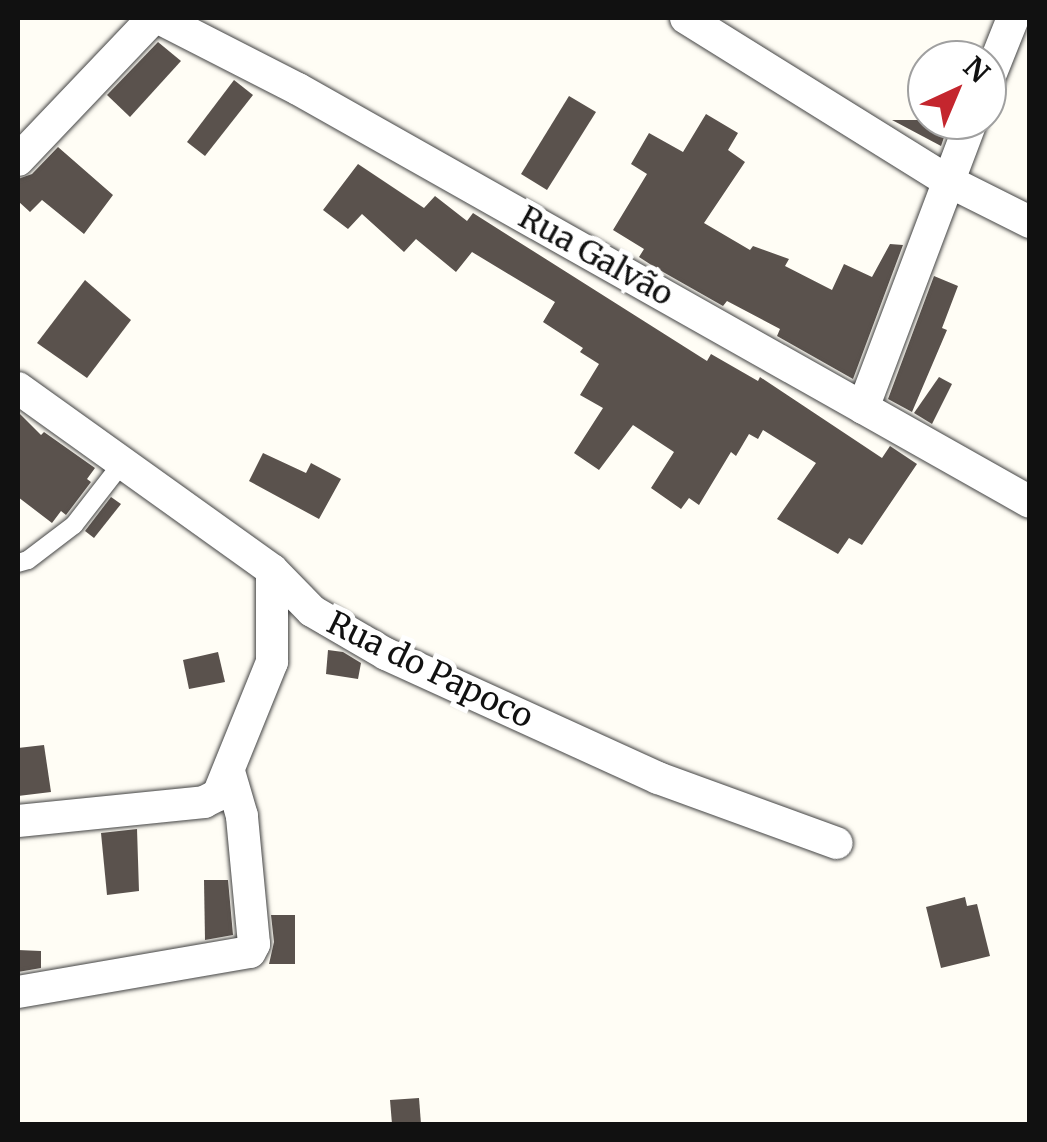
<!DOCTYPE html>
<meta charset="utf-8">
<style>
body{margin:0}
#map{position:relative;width:1047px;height:1142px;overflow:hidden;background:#fffdf5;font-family:Merriweather,serif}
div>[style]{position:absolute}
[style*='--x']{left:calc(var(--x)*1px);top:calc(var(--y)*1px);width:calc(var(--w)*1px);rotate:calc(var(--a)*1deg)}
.building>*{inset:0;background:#5a524d}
.roads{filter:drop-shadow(0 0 2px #444) drop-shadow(0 0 2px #444)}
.lane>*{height:18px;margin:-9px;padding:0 9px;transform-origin:9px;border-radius:9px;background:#fff}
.street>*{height:32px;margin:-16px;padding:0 16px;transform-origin:16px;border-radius:16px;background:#fff}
span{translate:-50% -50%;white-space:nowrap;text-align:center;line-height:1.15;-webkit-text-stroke:10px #fff;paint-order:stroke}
.street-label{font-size:32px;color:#111}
.frame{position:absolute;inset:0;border:20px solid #111;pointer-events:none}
.north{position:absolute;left:907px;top:40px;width:100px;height:100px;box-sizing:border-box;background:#fff;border:2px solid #a0a0a0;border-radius:50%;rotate:44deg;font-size:28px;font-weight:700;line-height:40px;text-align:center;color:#111}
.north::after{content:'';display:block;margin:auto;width:35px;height:45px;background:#c4262e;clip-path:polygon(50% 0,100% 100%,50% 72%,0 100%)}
</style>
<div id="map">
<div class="building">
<div style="clip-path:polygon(158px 42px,181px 61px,130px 117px,107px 95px)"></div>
<div style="clip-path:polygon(234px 80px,253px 95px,205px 156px,187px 142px)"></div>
<div style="clip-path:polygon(569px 96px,596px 112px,547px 190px,521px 174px)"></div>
<div style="clip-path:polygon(706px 114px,738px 133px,728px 150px,745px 162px,704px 223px,750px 250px,753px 246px,789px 259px,785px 266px,832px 290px,844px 264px,872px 277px,890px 244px,903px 245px,853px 379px,777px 336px,780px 329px,727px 301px,723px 306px,656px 268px,639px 257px,644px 249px,613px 230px,647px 174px,631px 164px,649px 133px,683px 152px)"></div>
<div style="clip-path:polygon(892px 120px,941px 120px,949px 123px,941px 146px)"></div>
<div style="clip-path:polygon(58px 147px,113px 195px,84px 234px,42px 200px,30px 212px,18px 201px,18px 179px,32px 174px)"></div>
<div style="clip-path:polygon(358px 164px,424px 208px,435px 196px,467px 221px,473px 213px,707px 361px,711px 354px,758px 381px,760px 377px,882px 458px,890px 446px,917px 464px,862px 545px,849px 538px,838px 554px,777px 519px,816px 463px,763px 430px,758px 439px,749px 434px,736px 456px,731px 452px,699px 505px,689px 498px,681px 509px,651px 488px,674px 452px,633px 425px,599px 470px,574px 453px,603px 408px,580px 395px,599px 364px,580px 352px,583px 348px,543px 322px,555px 302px,472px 252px,456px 272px,416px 239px,404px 252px,362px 214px,348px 229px,323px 210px)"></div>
<div style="clip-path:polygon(934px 276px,958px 286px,942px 328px,947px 330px,912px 412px,888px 399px)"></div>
<div style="clip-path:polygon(85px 280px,131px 320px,87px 378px,37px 343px)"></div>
<div style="clip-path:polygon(939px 377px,952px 384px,932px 424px,914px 413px)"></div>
<div style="clip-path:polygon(18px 412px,41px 435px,44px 432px,95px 468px,87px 479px,91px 482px,66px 515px,61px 511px,52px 523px,18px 497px)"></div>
<div style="clip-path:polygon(263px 453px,306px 473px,311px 463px,341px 479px,319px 519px,249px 481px)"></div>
<div style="clip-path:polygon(111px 497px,121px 504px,94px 538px,85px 531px)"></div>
<div style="clip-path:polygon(328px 650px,343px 652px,361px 663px,358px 679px,326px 674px)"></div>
<div style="clip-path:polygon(218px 652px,225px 682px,189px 689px,183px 660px)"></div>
<div style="clip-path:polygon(44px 745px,51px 792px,18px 796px,18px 748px)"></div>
<div style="clip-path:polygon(137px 829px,139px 891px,107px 895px,101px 833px)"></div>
<div style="clip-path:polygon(204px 880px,228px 880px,233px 935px,205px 940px)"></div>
<div style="clip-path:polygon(965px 897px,967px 906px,977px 904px,990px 956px,941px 968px,926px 907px)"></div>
<div style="clip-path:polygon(271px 915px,295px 915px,295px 964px,269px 964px,274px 942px)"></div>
<div style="clip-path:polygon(18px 950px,41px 951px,41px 968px,18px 972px)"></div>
<div style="clip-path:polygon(419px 1098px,421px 1124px,392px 1124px,390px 1100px)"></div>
</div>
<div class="roads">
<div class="lane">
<div style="--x:18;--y:563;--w:10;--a:-17"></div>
<div style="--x:28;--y:560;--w:58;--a:-37.3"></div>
<div style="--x:74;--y:525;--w:80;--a:-52.1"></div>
</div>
<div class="street">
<div style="--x:159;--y:18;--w:156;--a:27.1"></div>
<div style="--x:298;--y:89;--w:840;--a:29.43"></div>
<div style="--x:686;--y:18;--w:309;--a:31.9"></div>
<div style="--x:948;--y:181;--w:92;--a:26.6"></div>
<div style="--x:987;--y:83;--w:70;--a:-68.2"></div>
<div style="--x:18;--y:160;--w:196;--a:-46.4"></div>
<div style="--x:18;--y:388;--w:312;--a:35.6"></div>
<div style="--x:272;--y:570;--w:57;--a:45.7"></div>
<div style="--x:312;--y:611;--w:86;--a:30.2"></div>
<div style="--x:386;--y:654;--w:299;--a:24.5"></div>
<div style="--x:658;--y:778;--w:190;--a:20"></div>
<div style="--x:863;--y:408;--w:308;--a:-69.3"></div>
<div style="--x:18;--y:821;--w:187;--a:-5.8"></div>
<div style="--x:204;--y:802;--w:16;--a:-27"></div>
<div style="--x:218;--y:795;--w:144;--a:-67.9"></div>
<div style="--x:272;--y:662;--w:92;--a:-90"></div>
<div style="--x:18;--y:992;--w:235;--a:-9.8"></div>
<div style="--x:250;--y:952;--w:9;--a:-63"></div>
<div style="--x:254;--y:944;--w:129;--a:-95.4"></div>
<div style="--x:242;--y:816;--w:43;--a:-106.3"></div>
</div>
</div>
<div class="street-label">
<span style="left:596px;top:256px;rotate:29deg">Rua Galvão</span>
<span style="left:430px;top:670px;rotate:26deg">Rua do Papoco</span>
</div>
<div class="frame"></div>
<div class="north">N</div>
</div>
